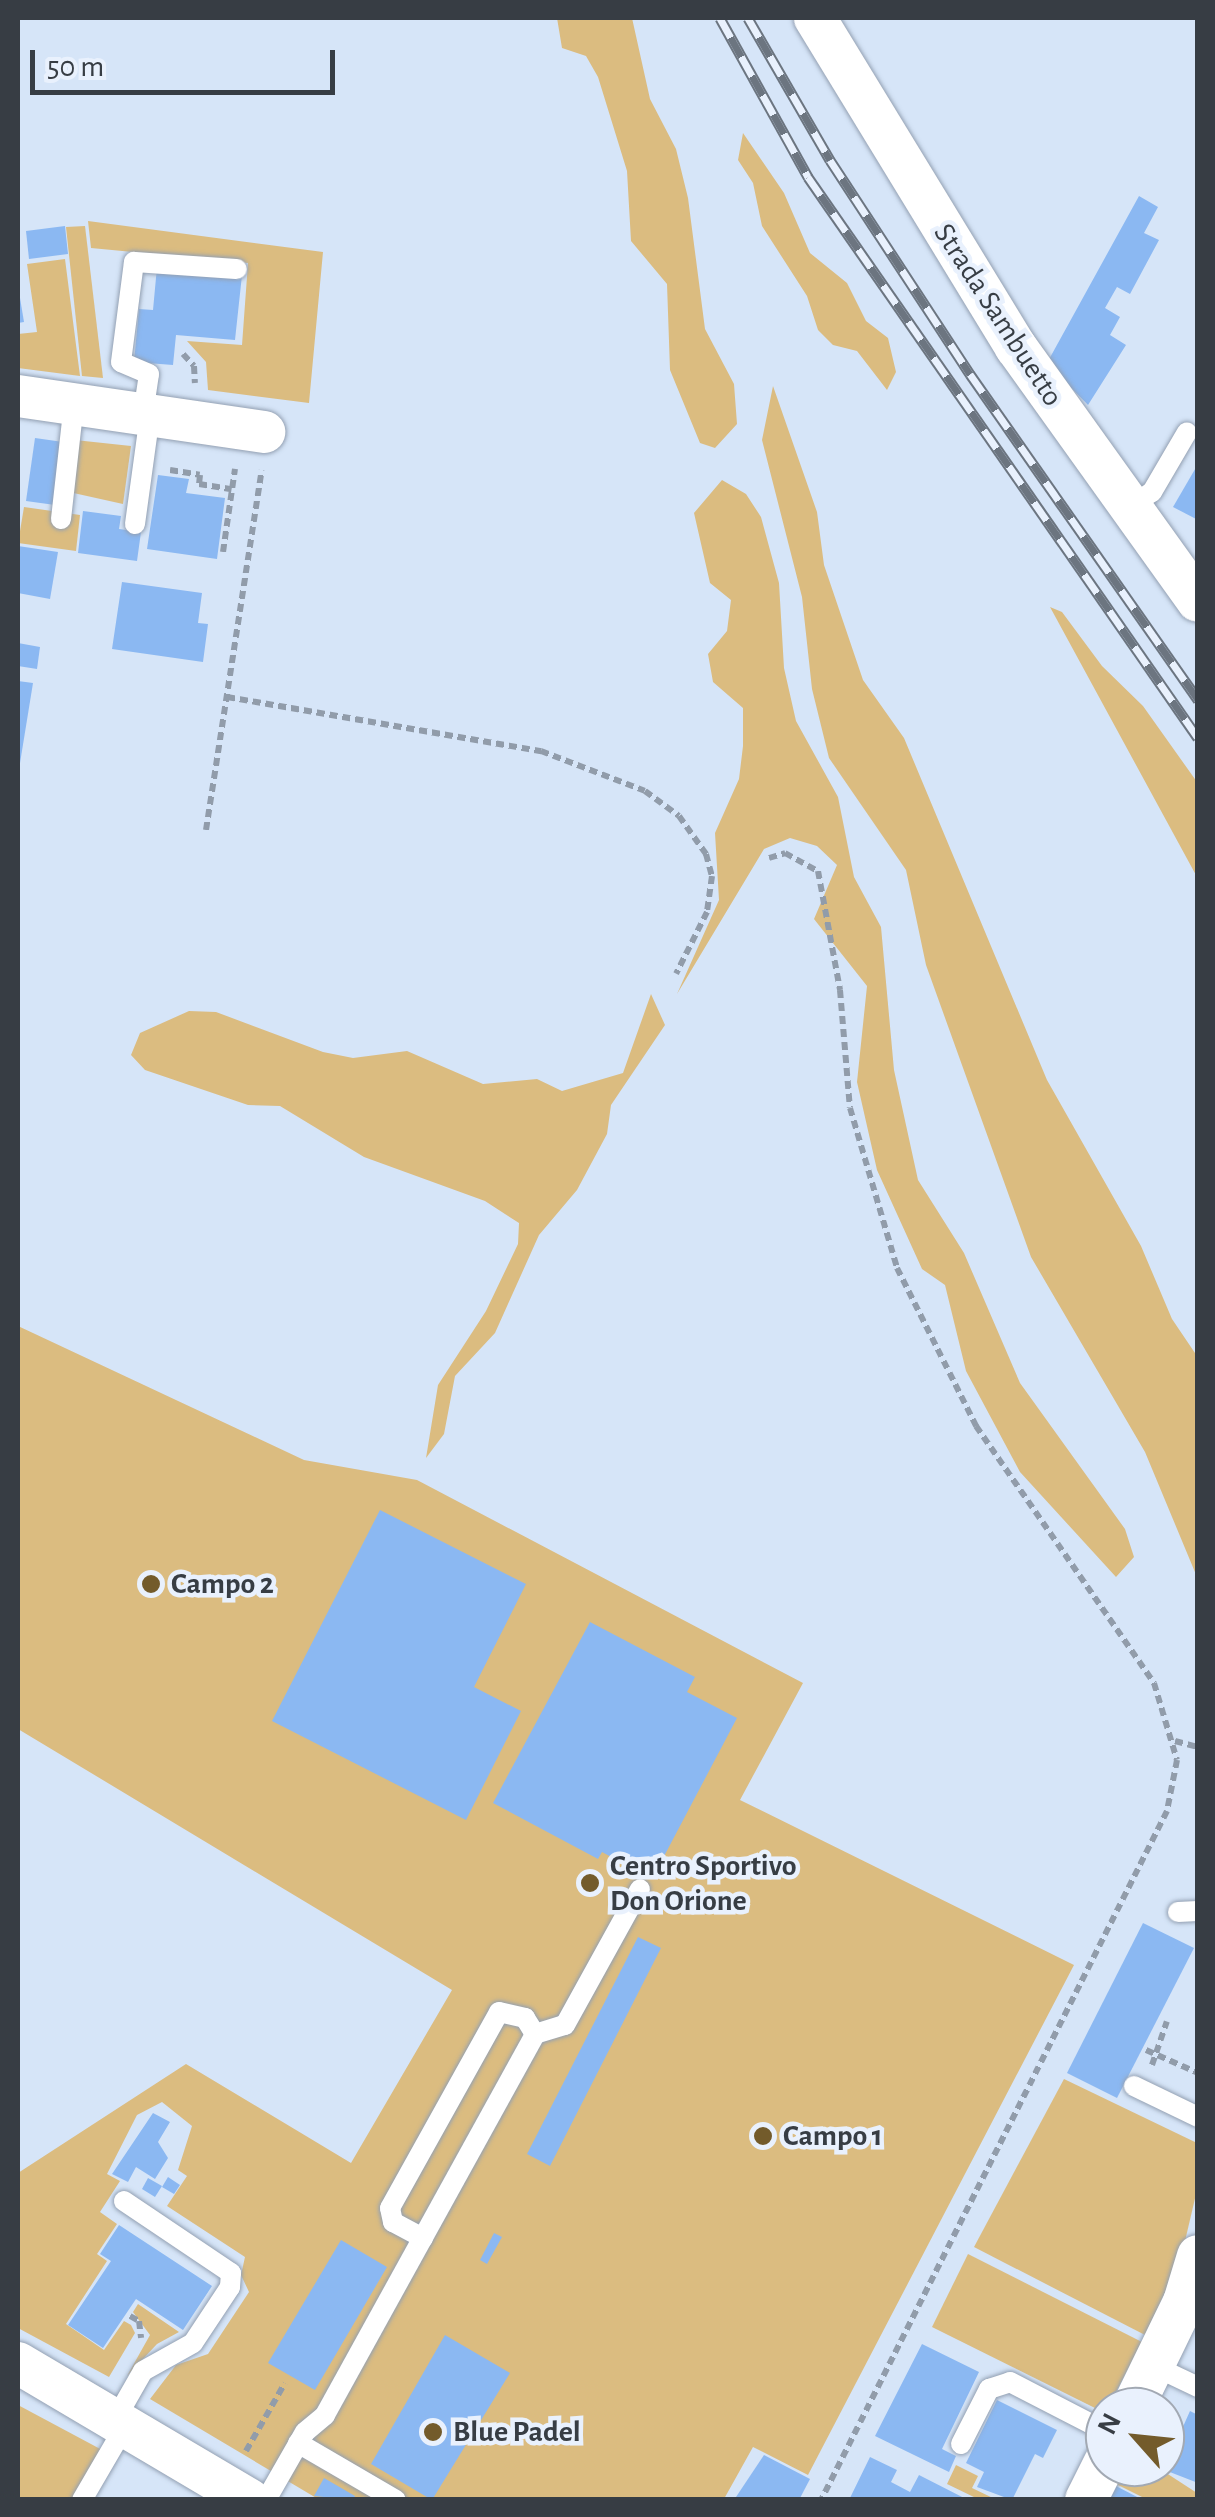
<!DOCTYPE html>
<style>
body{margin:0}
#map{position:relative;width:1215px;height:2517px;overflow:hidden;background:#d6e5f8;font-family:"Alegreya Sans",sans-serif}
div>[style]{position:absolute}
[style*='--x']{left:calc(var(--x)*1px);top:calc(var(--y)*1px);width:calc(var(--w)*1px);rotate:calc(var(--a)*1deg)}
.green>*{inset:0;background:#dbbc80}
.building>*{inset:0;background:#8bb8f2}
.path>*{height:6px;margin-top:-3px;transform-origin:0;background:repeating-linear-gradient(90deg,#919caa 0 8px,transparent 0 13px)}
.roads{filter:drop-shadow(0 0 2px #93a0b2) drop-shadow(0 0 2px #93a0b2)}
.lane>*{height:20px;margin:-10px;padding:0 10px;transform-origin:10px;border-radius:10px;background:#fff}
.street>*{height:42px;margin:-21px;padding:0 21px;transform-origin:21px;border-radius:21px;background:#fff}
.rail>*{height:11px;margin-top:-5.5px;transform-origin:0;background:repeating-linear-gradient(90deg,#e9f1fd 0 22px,#6c7580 0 44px);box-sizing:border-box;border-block:2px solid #6c7580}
.dots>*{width:28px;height:28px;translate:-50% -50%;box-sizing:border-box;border:5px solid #e9f1fd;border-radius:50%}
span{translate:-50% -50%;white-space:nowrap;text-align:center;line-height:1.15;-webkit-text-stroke:9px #e9f1fd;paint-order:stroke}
.street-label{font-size:30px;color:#373d44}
.poi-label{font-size:30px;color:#373d44;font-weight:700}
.left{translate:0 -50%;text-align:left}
.frame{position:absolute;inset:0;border:20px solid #373d44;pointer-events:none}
.north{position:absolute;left:1085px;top:2387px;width:100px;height:100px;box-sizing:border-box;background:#e9f1fd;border:2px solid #a2a9b3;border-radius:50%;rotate:297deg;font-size:28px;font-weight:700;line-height:40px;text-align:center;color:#373d44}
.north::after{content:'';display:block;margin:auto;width:35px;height:45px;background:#735b2b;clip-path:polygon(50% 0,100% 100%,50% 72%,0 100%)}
.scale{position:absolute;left:30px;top:50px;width:305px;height:45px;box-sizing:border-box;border:5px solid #373d44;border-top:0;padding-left:12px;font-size:30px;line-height:35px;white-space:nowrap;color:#373d44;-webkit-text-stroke:8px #e9f1fd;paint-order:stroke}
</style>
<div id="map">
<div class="green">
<div style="clip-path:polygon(557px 18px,632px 18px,650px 99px,676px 149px,688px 198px,705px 329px,734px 384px,737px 424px,715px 448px,700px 443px,670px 370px,667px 284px,631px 241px,627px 171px,598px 77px,586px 56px,562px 48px)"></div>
<div style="clip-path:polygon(743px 133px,784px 193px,810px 253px,847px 283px,866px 321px,888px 338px,896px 372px,887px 390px,857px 351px,833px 345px,818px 330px,807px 296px,762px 226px,753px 183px,738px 160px)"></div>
<div style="clip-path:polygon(88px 221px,323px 252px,309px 403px,208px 390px,206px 362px,187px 341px,242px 345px,248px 263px,91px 248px)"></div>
<div style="clip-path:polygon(85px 226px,103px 378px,82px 376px,66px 227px)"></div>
<div style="clip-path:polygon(65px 259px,80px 376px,18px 368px,18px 334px,37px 332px,27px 264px)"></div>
<div style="clip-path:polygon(773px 386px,817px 512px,824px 565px,863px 680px,904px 738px,1047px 1080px,1141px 1246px,1172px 1319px,1197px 1356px,1197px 1577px,1145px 1452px,1031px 1257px,926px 965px,906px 870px,829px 758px,812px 689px,802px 597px,762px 440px)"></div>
<div style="clip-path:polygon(75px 440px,131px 446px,123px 504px,69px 492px)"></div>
<div style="clip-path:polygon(722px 480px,746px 494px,761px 517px,779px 583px,784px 668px,796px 721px,838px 797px,854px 877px,881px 927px,894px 1070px,918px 1180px,964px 1253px,1020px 1383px,1125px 1529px,1134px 1557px,1116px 1577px,1020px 1472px,966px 1371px,945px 1285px,922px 1269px,877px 1170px,857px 1082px,867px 986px,814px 919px,837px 865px,817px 846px,790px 838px,764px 849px,677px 994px,719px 900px,715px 833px,739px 779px,743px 746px,743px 708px,713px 682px,708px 654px,727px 631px,731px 600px,710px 583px,694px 513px)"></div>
<div style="clip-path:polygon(24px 507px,80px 515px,76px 551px,18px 543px)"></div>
<div style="clip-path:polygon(1050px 607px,1062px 612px,1102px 666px,1143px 706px,1197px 782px,1197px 877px)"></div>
<div style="clip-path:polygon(651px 994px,665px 1025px,611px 1105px,607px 1134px,577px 1190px,539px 1235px,495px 1333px,455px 1376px,444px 1434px,426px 1458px,438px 1385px,486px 1311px,518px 1244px,519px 1223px,485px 1201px,364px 1157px,280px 1106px,248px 1105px,145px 1070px,131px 1055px,140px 1033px,189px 1011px,216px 1012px,323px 1052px,353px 1058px,407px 1051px,483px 1084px,537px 1079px,562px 1091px,623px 1073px)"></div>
<div style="clip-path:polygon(18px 1326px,304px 1460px,417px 1480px,803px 1683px,740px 1800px,1074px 1965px,808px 2475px,753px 2447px,724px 2499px,318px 2499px,150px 2399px,176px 2365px,208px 2354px,249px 2292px,241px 2275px,245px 2257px,167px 2206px,187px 2176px,178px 2170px,192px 2126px,162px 2102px,137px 2115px,107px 2174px,120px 2181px,100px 2212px,117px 2224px,97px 2254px,107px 2261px,66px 2324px,104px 2350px,124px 2321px,131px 2325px,135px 2333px,109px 2377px,18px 2328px,18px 2173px,186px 2064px,351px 2163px,452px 1990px,18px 1729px)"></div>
<div style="clip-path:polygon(1064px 2079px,1197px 2143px,1197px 2190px,1181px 2258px,1145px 2335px,974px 2247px)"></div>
<div style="clip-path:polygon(968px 2254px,1142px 2342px,1105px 2413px,932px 2327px)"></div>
<div style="clip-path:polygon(138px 2304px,179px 2332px,157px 2344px,127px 2376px,150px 2335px,133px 2312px)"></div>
<div style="clip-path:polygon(18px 2405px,104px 2451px,76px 2499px,18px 2499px)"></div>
<div style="clip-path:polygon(956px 2465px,978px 2476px,972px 2488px,995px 2499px,978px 2499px,947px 2484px)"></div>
<div style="clip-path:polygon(1124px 2467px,1157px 2467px,1197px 2493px,1197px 2499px,1146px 2499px,1116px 2484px)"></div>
</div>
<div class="building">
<div style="clip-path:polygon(1139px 196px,1158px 207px,1144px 233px,1159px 240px,1130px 294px,1117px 287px,1105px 308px,1120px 317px,1110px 335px,1126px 345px,1088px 405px,1047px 363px)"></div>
<div style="clip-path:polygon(65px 226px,68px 254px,29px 259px,26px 231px)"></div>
<div style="clip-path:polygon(157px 267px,242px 275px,235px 340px,176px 335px,173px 365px,134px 362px,139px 309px,153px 310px)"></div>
<div style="clip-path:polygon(18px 286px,24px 322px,18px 323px)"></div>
<div style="clip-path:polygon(35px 438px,63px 442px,55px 505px,26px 501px)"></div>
<div style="clip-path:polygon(1198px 464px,1198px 520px,1173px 507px)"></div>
<div style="clip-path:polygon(158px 475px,189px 479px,186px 493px,225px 498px,217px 559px,147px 549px)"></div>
<div style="clip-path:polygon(83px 511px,121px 516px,119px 529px,141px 532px,137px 561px,78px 553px)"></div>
<div style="clip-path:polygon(18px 546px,58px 552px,50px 599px,18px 593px)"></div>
<div style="clip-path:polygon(122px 582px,202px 593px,198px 623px,208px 624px,203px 662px,112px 649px)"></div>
<div style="clip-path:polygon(18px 643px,40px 647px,37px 669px,18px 666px)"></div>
<div style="clip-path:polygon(18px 681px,33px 683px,20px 763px,18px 763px)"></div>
<div style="clip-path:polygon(380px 1510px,526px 1584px,474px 1687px,521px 1711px,466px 1820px,272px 1721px)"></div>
<div style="clip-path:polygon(590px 1622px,695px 1677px,687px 1692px,737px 1718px,652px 1879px,602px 1852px,598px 1859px,493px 1803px)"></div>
<div style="clip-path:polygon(1143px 1923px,1194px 1948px,1117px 2098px,1067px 2073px)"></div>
<div style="clip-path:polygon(638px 1937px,661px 1948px,550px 2166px,527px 2154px)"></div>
<div style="clip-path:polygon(153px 2113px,170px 2122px,158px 2142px,168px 2158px,155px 2179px,136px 2167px,128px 2182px,112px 2174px)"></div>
<div style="clip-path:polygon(168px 2177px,180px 2185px,174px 2194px,162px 2187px)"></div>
<div style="clip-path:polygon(148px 2178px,162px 2186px,155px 2197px,142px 2189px)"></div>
<div style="clip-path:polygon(119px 2225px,212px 2286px,183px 2330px,136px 2299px,103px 2348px,68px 2325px,111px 2261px,100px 2254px)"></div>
<div style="clip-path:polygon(494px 2233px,502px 2237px,487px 2264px,480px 2260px)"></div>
<div style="clip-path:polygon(341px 2240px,387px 2267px,315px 2390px,268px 2363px)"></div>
<div style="clip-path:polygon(445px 2335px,510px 2373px,432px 2500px,371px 2464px)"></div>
<div style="clip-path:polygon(922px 2344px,979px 2372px,942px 2449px,956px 2456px,949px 2472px,875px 2436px)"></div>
<div style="clip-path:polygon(997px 2400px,1057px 2430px,1043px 2458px,1035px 2454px,1012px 2500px,977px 2487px,984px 2472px,966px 2463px)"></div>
<div style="clip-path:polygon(1190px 2411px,1198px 2415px,1198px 2483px,1157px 2467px,1165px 2467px)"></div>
<div style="clip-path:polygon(764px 2455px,810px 2479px,799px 2500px,734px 2500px)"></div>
<div style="clip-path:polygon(870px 2457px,897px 2470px,891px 2482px,910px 2492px,919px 2475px,968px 2500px,849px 2500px)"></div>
<div style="clip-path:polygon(324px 2478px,355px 2496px,353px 2500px,314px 2496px)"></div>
<div style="clip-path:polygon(1114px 2485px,1143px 2500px,1107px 2500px)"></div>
</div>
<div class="path">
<div style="--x:183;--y:354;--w:16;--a:47"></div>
<div style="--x:194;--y:366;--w:17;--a:87"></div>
<div style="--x:170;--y:470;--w:30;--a:9"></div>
<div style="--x:200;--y:475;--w:9;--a:96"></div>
<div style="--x:199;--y:484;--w:33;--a:9"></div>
<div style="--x:223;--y:552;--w:84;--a:-81.8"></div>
<div style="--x:227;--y:697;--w:319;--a:9.8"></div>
<div style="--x:541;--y:751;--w:111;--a:21"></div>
<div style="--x:645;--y:791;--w:42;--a:36.3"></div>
<div style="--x:679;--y:816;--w:47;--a:54.6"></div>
<div style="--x:706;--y:854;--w:23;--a:75"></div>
<div style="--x:712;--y:876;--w:36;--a:98"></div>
<div style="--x:707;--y:912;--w:69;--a:116.6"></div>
<div style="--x:206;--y:830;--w:364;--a:-81.2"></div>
<div style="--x:769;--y:858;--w:17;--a:-17"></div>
<div style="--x:785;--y:853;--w:38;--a:29"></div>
<div style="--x:818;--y:871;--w:121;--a:79.5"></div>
<div style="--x:840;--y:990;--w:118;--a:85.2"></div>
<div style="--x:850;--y:1108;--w:167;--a:73.6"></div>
<div style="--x:897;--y:1268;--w:177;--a:63.4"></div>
<div style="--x:976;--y:1426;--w:313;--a:55.3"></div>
<div style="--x:1154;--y:1683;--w:80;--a:73.4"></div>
<div style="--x:1177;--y:1760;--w:52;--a:101.1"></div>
<div style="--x:1167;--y:1811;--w:771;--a:116.66"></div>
<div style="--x:1175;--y:1741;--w:24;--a:15"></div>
<div style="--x:1146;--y:2050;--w:57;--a:23.9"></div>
<div style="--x:1152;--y:2065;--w:46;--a:-71.2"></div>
<div style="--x:130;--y:2316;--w:10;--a:29"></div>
<div style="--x:139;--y:2321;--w:17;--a:83"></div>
<div style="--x:1165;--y:2440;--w:2;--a:27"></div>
<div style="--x:246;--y:2451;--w:78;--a:-60.2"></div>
</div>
<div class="roads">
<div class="lane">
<div style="--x:143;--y:414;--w:40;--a:-81.5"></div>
<div style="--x:149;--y:374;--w:30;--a:-157"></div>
<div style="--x:121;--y:362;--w:101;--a:-82.6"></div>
<div style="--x:134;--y:262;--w:103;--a:3.9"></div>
<div style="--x:1128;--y:508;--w:29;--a:-34"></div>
<div style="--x:1152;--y:492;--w:69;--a:-59.7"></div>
<div style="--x:61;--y:519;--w:116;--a:-83.6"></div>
<div style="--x:135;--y:524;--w:110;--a:-82.2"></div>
<div style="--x:1178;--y:1912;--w:20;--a:-3"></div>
<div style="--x:1134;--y:2086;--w:71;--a:25.8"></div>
<div style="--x:423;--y:2238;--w:34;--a:-152"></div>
<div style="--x:393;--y:2222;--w:14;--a:-102"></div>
<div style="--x:390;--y:2208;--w:224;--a:-60.9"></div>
<div style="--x:499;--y:2012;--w:27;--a:13"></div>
<div style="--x:525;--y:2018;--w:19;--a:58"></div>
<div style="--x:1154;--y:2366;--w:49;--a:25.5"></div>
<div style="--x:115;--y:2420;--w:56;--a:-60.3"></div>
<div style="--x:143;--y:2371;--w:57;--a:-29.2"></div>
<div style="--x:193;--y:2343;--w:67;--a:-56.5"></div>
<div style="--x:230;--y:2287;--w:14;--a:-86"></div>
<div style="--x:231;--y:2273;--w:129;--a:-146.1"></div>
<div style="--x:298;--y:2443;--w:113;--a:30.2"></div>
<div style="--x:961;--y:2444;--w:62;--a:-63"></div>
<div style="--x:989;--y:2389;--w:22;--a:-18"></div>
<div style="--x:1010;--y:2382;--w:107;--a:27.3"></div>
<div style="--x:82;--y:2500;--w:86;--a:-59.8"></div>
<div style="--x:266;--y:2500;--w:78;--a:-60.2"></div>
<div style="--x:305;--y:2432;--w:26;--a:-40"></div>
<div style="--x:325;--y:2415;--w:435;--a:-61.1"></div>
<div style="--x:535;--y:2034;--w:31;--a:-17"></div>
<div style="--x:565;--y:2025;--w:155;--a:-61.1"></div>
</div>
<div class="street">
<div style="--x:815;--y:18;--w:386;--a:58.6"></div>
<div style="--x:1016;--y:347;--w:312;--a:54.4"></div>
<div style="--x:18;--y:396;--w:249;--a:8.3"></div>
<div style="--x:18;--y:2363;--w:269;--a:30.6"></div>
<div style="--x:1133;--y:2407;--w:117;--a:-64.1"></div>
<div style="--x:1184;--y:2302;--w:48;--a:-73.1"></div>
<div style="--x:1086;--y:2500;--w:42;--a:-63.4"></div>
</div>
</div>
<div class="rail">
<div style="--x:720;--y:18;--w:182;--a:61"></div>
<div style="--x:808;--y:177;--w:683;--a:55.19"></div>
<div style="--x:748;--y:18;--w:164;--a:60"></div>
<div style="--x:830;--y:160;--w:256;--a:56.8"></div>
<div style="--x:970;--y:374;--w:398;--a:55"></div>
</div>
<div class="dots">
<div style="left:151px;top:1584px;background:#735b2b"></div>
<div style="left:590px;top:1883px;background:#735b2b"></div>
<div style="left:763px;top:2136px;background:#735b2b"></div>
<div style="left:433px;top:2432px;background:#735b2b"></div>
</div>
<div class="street-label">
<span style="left:998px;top:315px;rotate:57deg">Strada Sambuetto</span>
</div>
<div class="poi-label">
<span class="left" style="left:171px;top:1584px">Campo 2</span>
<span class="left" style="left:610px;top:1883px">Centro Sportivo<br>Don Orione</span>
<span class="left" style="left:783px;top:2136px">Campo 1</span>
<span class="left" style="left:453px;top:2432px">Blue Padel</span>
</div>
<div class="frame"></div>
<div class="north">N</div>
<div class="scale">50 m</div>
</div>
